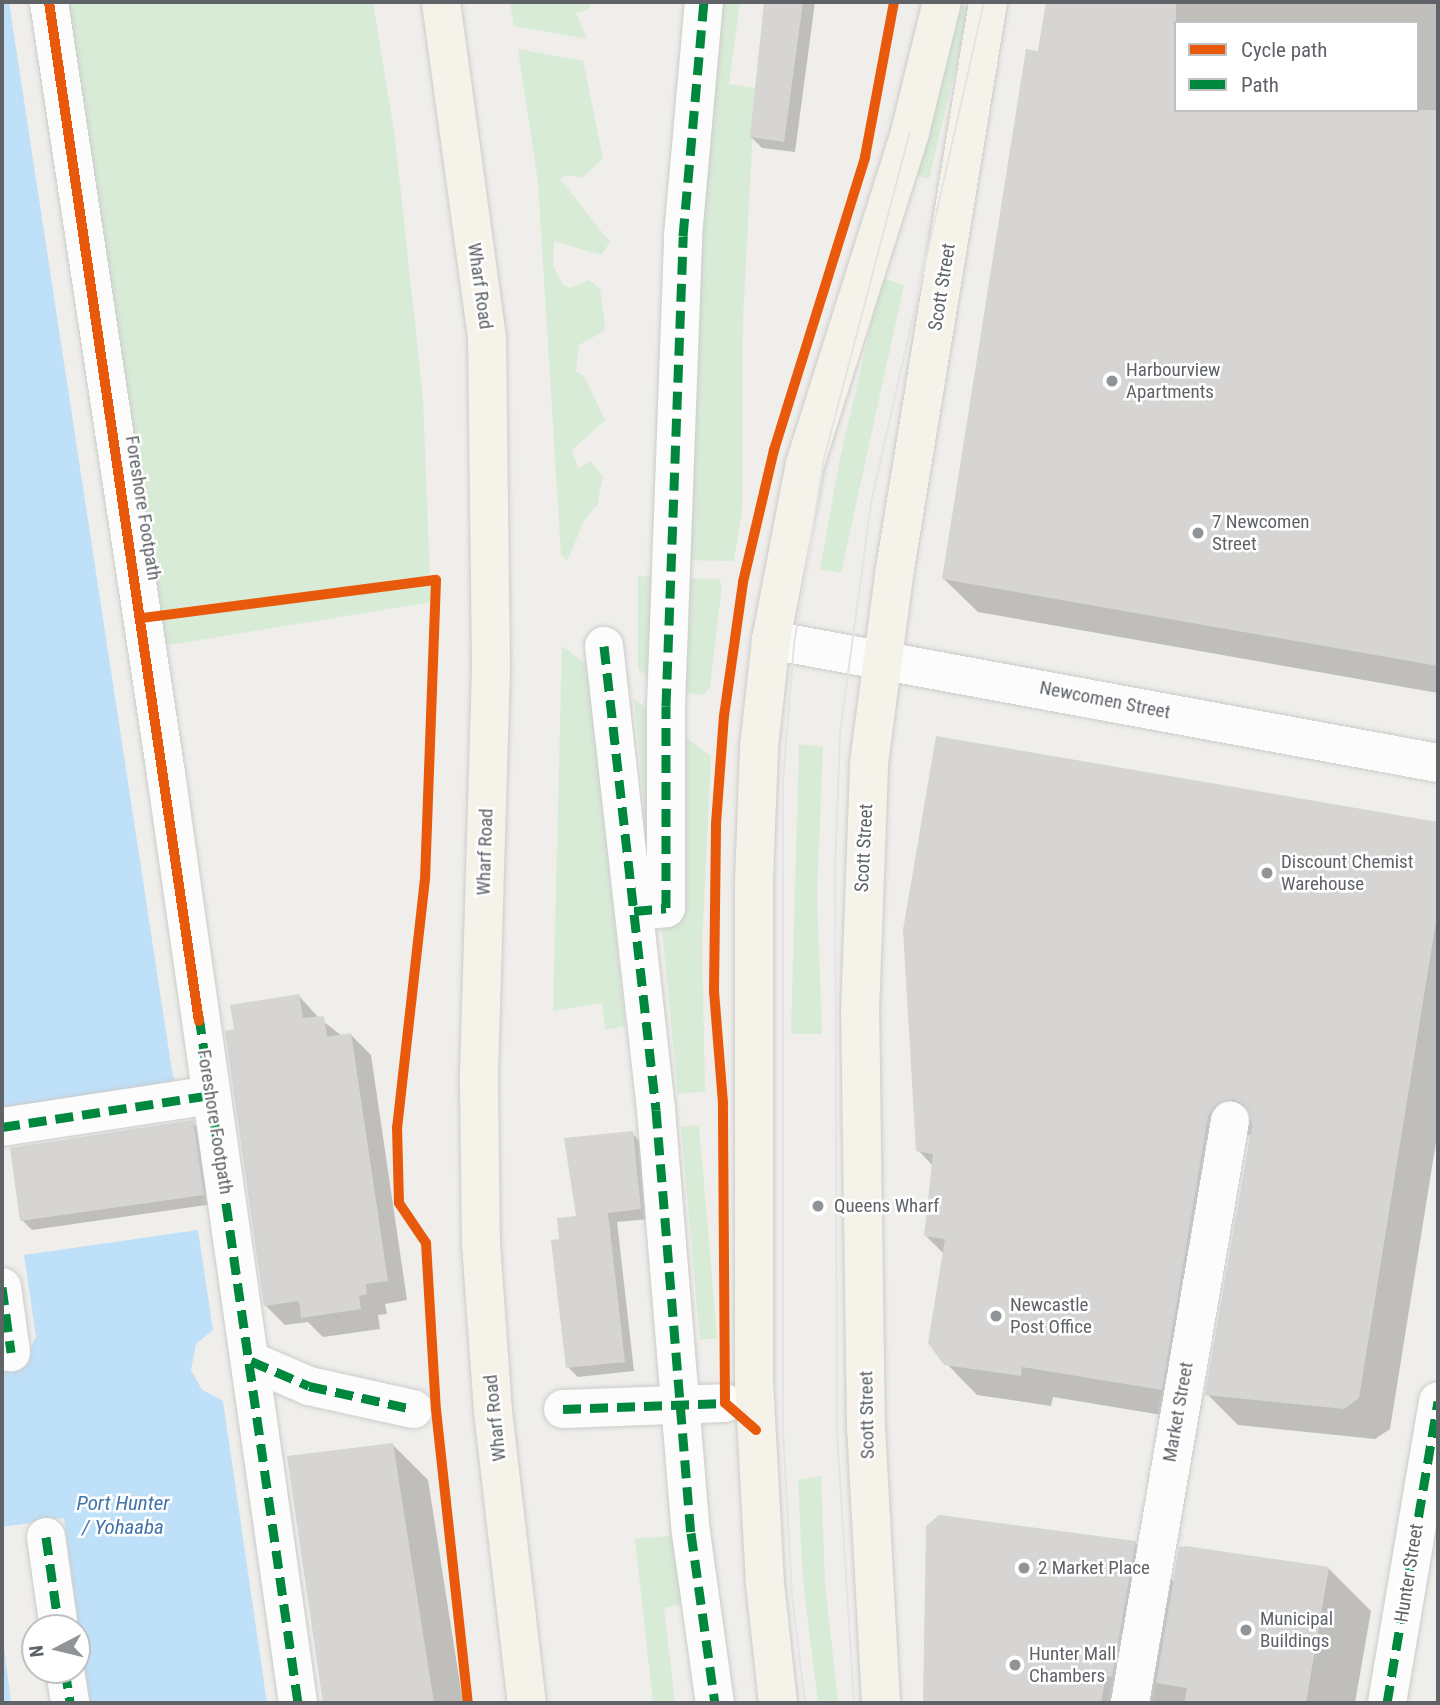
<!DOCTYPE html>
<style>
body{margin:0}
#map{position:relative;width:1440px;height:1705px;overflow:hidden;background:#efeeea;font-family:"Roboto Condensed",sans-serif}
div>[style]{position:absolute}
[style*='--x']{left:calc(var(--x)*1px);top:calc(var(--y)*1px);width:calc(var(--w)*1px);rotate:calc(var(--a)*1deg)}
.green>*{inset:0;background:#d8ebd6}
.water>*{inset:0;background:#bfe0f9}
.pier>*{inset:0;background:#efeeea}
.shadow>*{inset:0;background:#0003}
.building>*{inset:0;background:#d6d5d3}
.roads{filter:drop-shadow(0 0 2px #cbcccc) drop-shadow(0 0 2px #cbcccc)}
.minor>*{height:38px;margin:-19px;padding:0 19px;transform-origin:19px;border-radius:19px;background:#fdfcfc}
.major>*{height:38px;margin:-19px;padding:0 19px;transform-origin:19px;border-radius:19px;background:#f4f2e9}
.tram>*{height:2px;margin:-1px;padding:0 1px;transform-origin:1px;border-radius:1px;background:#e4e4e4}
.quiet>*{height:9px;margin-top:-4.5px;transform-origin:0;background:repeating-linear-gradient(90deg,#00873e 0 18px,transparent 0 27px)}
.cycleway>*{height:10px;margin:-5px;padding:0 5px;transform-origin:5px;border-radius:5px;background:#e8590c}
.dots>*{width:19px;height:19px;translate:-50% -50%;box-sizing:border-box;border:4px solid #fff;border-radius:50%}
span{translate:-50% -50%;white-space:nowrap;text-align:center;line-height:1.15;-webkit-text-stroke:5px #fff;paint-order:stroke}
.street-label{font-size:19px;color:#5f6368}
.poi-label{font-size:19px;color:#5f6368}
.left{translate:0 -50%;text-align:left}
.water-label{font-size:21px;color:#4174aa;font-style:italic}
.frame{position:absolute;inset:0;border:4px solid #5f6368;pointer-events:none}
.legend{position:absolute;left:1174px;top:21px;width:245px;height:91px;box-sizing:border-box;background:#fff;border:2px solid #bfc1c3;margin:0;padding:9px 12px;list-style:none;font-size:21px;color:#5f6368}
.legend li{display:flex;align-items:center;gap:14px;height:35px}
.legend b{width:35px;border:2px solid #bfc1c3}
.north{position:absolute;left:21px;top:1614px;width:70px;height:70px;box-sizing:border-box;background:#fff;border:2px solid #bfc1c3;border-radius:50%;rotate:263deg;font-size:19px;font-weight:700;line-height:28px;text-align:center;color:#5f6368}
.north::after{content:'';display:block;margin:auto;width:24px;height:32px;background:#919496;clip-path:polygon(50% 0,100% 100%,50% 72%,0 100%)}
</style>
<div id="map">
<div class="green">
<div style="clip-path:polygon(62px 2px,373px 2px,395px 138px,423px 398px,431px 602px,157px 647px)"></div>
<div style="clip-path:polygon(510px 2px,591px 2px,588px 10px,576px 13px,587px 39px,514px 26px)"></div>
<div style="clip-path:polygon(714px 2px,740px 2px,729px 84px,755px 88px,743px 318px,742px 511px,734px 561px,681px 560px)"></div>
<div style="clip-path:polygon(956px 5px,970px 7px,929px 179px,912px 173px)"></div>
<div style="clip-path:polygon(518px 49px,583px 61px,603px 158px,582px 178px,568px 175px,560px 179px,610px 242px,601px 255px,554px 241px,553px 265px,562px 284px,570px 288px,589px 280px,600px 288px,605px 325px,604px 331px,579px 345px,576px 371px,584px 376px,605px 420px,572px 450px,578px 469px,590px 461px,603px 476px,597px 505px,584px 521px,567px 561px,561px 555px,538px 182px)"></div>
<div style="clip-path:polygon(882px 278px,904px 285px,841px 573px,820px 569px,840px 458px)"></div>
<div style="clip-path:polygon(638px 576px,659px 577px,655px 683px,638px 669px)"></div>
<div style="clip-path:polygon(680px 578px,718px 579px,722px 584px,710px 687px,703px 695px,678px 692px)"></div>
<div style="clip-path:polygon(562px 646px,589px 666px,625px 1026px,605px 1030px,602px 1003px,553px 1011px)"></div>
<div style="clip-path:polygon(634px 699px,655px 715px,653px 897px)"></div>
<div style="clip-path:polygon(675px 730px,711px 756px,702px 943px,705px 1091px,678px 1094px,661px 919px)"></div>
<div style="clip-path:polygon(799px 744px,823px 747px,817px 894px,822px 1034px,791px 1034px)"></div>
<div style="clip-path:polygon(699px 1125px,717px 1338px,700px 1340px,681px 1127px)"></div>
<div style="clip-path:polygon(821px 1476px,825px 1582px,838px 1703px,818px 1703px,803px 1581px,798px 1480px)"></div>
<div style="clip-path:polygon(675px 1535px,685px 1604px,664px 1608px,675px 1703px,653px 1703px,635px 1539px)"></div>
</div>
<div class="water">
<div style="clip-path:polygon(evenodd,2px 2px,9px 2px,172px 1071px,201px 1192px,275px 1703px,2px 1703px,2px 2px,35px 1628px,77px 1628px,77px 1670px,35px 1670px,35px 1628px)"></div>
</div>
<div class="pier">
<div style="clip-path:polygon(178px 1084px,204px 1192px,279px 1703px,267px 1703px,223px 1401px,202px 1390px,191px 1370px,196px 1344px,213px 1330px,198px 1230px,24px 1255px,36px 1337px,23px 1362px,2px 1373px,2px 1108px)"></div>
<div style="clip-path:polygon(evenodd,64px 1518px,89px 1703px,11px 1703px,2px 1632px,2px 1527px,64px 1518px,35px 1628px,77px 1628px,77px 1670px,35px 1670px,35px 1628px)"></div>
</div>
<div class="shadow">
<div style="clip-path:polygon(765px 2px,815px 2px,795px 152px,762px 148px,751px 137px)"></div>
<div style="clip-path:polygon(evenodd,1047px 2px,1438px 2px,1438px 693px,978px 612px,944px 579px,1047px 2px,1176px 23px,1417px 23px,1417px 110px,1176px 110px,1176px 23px)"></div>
<div style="clip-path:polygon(1438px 823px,1438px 1130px,1390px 1429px,1375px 1439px,1238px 1425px,1207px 1394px,1252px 1134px,1244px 1137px,1192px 1420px,1053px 1397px,1051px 1406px,977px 1395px,946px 1363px,944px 1254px,926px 1236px,933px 1166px,918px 1150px)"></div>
<div style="clip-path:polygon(299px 996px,319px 1018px,342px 1036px,351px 1035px,371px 1055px,407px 1300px,385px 1304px,387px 1314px,378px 1315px,380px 1329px,323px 1337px,308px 1322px,285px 1325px,265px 1305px,236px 1031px)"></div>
<div style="clip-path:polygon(192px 1122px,202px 1132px,213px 1204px,32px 1230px,22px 1220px)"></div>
<div style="clip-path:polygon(632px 1133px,642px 1143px,650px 1219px,617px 1222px,634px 1371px,578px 1377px,568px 1367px,561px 1241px)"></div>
<div style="clip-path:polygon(393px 1445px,428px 1480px,463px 1703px,325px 1703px,289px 1458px)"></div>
<div style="clip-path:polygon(928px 1527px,1135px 1543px,1175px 1583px,1329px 1569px,1371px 1611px,1355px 1703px,925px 1703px)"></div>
</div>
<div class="building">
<div style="clip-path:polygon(764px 2px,803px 2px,784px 142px,750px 137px)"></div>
<div style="clip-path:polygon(1046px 2px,1176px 2px,1176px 110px,1438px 110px,1438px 666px,942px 579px,1026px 49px,1038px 51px)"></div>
<div style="clip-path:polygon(936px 736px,1438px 822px,1438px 909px,1359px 1398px,1344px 1409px,1205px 1395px,1252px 1125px,1244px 1105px,1233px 1099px,1214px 1107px,1208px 1117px,1162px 1390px,1022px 1367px,1021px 1376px,944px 1365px,928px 1343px,945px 1239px,924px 1236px,933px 1154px,916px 1151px,903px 930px)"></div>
<div style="clip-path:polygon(299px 994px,303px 1018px,324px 1016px,327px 1037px,351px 1033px,388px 1281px,366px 1284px,367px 1294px,359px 1296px,361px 1309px,301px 1318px,299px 1301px,264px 1306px,225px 1031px,234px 1029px,230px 1005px)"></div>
<div style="clip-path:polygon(193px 1120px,204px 1195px,20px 1221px,10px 1148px)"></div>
<div style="clip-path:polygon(633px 1131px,641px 1209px,608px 1213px,625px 1362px,566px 1368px,551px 1240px,559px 1239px,557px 1218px,576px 1216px,564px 1138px)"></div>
<div style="clip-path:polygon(393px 1443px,434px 1703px,323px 1703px,287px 1456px)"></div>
<div style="clip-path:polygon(939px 1515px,1136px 1541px,1112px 1677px,1106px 1676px,1101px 1703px,923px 1703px,926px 1526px)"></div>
<div style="clip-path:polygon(1186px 1546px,1329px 1567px,1306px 1703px,1184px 1703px,1187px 1688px,1156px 1683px,1179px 1547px)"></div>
</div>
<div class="roads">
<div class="minor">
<div style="--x:49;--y:2;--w:781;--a:81.38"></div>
<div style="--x:166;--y:774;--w:938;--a:81.91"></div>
<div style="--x:771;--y:640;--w:678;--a:10.45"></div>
<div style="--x:604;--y:646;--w:467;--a:83.6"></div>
<div style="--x:656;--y:1110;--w:424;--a:85.3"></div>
<div style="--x:691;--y:1533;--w:172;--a:82"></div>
<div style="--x:634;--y:911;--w:32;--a:-5"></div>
<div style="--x:666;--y:908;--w:202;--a:-90"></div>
<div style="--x:666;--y:706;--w:470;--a:-87.9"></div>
<div style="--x:683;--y:236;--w:235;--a:-84.9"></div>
<div style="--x:2;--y:1127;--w:211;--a:-8.7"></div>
<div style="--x:2;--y:1287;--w:66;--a:82.1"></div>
<div style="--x:251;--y:1361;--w:63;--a:23.3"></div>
<div style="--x:309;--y:1386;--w:107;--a:12.5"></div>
<div style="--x:563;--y:1409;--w:162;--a:-2.1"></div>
<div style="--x:46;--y:1537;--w:92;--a:81.9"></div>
<div style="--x:65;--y:1670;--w:33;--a:81"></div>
<div style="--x:1130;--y:1703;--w:591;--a:-80.25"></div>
<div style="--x:1387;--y:1703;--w:306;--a:-80.4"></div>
</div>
<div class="major">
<div style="--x:441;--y:2;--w:339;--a:82.2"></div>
<div style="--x:487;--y:338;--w:331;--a:89.3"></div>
<div style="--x:491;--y:669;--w:414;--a:91.7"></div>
<div style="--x:479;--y:1083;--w:161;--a:89.3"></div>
<div style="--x:481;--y:1244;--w:167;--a:85.9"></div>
<div style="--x:493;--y:1411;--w:294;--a:83.4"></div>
<div style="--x:778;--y:1703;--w:120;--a:-96.2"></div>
<div style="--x:765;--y:1584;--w:203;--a:-93.1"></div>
<div style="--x:754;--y:1381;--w:501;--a:-90"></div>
<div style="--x:754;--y:880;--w:133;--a:-87.8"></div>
<div style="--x:759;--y:747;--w:108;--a:-83.6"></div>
<div style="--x:771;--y:640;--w:179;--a:-79.1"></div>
<div style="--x:805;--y:464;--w:348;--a:-72.4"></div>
<div style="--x:910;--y:132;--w:134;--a:-76.2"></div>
<div style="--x:881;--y:1703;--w:273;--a:-93.1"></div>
<div style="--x:866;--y:1430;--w:417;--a:-90.8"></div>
<div style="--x:860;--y:1013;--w:250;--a:-87.9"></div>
<div style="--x:869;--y:763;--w:190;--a:-82.4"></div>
<div style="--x:894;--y:575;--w:581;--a:-80.68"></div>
</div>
</div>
<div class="tram">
<div style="--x:805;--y:1703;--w:108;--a:-96.9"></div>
<div style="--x:792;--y:1596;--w:166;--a:-93.1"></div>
<div style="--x:783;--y:1430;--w:649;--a:-90"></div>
<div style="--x:783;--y:781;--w:137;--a:-85.4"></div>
<div style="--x:794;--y:644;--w:187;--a:-80.8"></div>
<div style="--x:824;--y:459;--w:338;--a:-75.3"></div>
<div style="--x:854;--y:1703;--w:274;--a:-93.6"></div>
<div style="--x:837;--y:1430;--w:559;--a:-90.2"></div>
<div style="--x:835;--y:871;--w:138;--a:-87.9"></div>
<div style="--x:840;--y:733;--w:232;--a:-82.3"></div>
<div style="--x:871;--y:503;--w:514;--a:-77.29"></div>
</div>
<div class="quiet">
<div style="--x:604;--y:646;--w:467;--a:83.6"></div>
<div style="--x:656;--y:1110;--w:424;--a:85.3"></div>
<div style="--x:691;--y:1533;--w:172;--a:82"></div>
<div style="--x:634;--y:911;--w:32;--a:-5"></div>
<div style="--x:666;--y:908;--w:202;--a:-90"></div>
<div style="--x:666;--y:706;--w:470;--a:-87.9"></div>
<div style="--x:683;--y:236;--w:235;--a:-84.9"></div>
<div style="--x:199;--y:1016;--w:694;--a:81.8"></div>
<div style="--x:2;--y:1127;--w:211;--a:-8.7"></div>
<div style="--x:2;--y:1287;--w:66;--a:82.1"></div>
<div style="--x:251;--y:1361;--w:63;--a:23.3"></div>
<div style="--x:309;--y:1386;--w:107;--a:12.5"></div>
<div style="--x:563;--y:1409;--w:162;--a:-2.1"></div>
<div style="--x:46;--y:1537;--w:92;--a:81.9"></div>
<div style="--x:65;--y:1670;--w:33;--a:81"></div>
<div style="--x:1387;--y:1703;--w:306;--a:-80.4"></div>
</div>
<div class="cycleway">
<div style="--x:49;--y:2;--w:1030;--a:81.63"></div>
<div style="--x:142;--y:618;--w:296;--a:-7.4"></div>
<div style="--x:436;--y:580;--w:299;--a:92.1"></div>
<div style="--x:425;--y:879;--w:250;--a:96.4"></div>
<div style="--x:397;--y:1127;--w:76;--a:88.5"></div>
<div style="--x:399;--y:1203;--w:48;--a:56"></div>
<div style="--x:426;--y:1243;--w:167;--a:86.6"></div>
<div style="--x:436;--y:1410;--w:295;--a:83.8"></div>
<div style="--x:756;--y:1430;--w:41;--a:-138.9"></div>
<div style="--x:725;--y:1403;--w:300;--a:-90.4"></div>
<div style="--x:723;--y:1103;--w:112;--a:-94.6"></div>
<div style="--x:714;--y:991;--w:167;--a:-89.3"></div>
<div style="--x:716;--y:824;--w:108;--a:-85.8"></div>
<div style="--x:724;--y:716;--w:135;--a:-81.9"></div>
<div style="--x:743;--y:582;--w:136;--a:-76.8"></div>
<div style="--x:774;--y:450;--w:307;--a:-72.7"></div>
<div style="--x:865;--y:157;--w:158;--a:-79.4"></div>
</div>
<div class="dots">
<div style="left:1112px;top:381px;background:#919496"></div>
<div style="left:1198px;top:533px;background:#919496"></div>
<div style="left:1267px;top:873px;background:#919496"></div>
<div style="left:818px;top:1206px;background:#919496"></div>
<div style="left:996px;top:1316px;background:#919496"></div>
<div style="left:1024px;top:1568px;background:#919496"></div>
<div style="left:1246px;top:1630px;background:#919496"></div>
<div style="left:1015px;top:1665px;background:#919496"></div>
</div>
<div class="street-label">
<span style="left:480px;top:286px;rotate:82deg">Wharf Road</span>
<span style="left:942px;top:287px;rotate:-81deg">Scott Street</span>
<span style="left:143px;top:508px;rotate:81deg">Foreshore Footpath</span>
<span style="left:1105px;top:700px;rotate:11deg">Newcomen Street</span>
<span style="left:864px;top:848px;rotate:-87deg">Scott Street</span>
<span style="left:485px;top:852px;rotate:-88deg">Wharf Road</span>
<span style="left:215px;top:1122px;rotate:81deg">Foreshore Footpath</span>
<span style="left:1178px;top:1412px;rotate:-80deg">Market Street</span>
<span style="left:867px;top:1415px;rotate:-91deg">Scott Street</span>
<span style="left:495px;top:1418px;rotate:-96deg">Wharf Road</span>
<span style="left:1409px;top:1573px;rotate:-81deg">Hunter Street</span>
</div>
<div class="poi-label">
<span class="left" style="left:1126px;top:381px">Harbourview<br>Apartments</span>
<span class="left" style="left:1212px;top:533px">7 Newcomen<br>Street</span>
<span class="left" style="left:1281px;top:873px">Discount Chemist<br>Warehouse</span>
<span class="left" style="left:834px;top:1206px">Queens Wharf</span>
<span class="left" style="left:1010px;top:1316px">Newcastle<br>Post Office</span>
<span class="left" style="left:1038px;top:1568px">2 Market Place</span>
<span class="left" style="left:1260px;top:1630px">Municipal<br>Buildings</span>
<span class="left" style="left:1029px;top:1665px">Hunter Mall<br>Chambers</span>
</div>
<div class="water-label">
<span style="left:123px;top:1515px">Port Hunter<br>/ Yohaaba</span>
</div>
<div class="frame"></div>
<ul class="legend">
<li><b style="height:9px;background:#e8590c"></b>Cycle path</li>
<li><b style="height:9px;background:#00873e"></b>Path</li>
</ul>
<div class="north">N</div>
</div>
